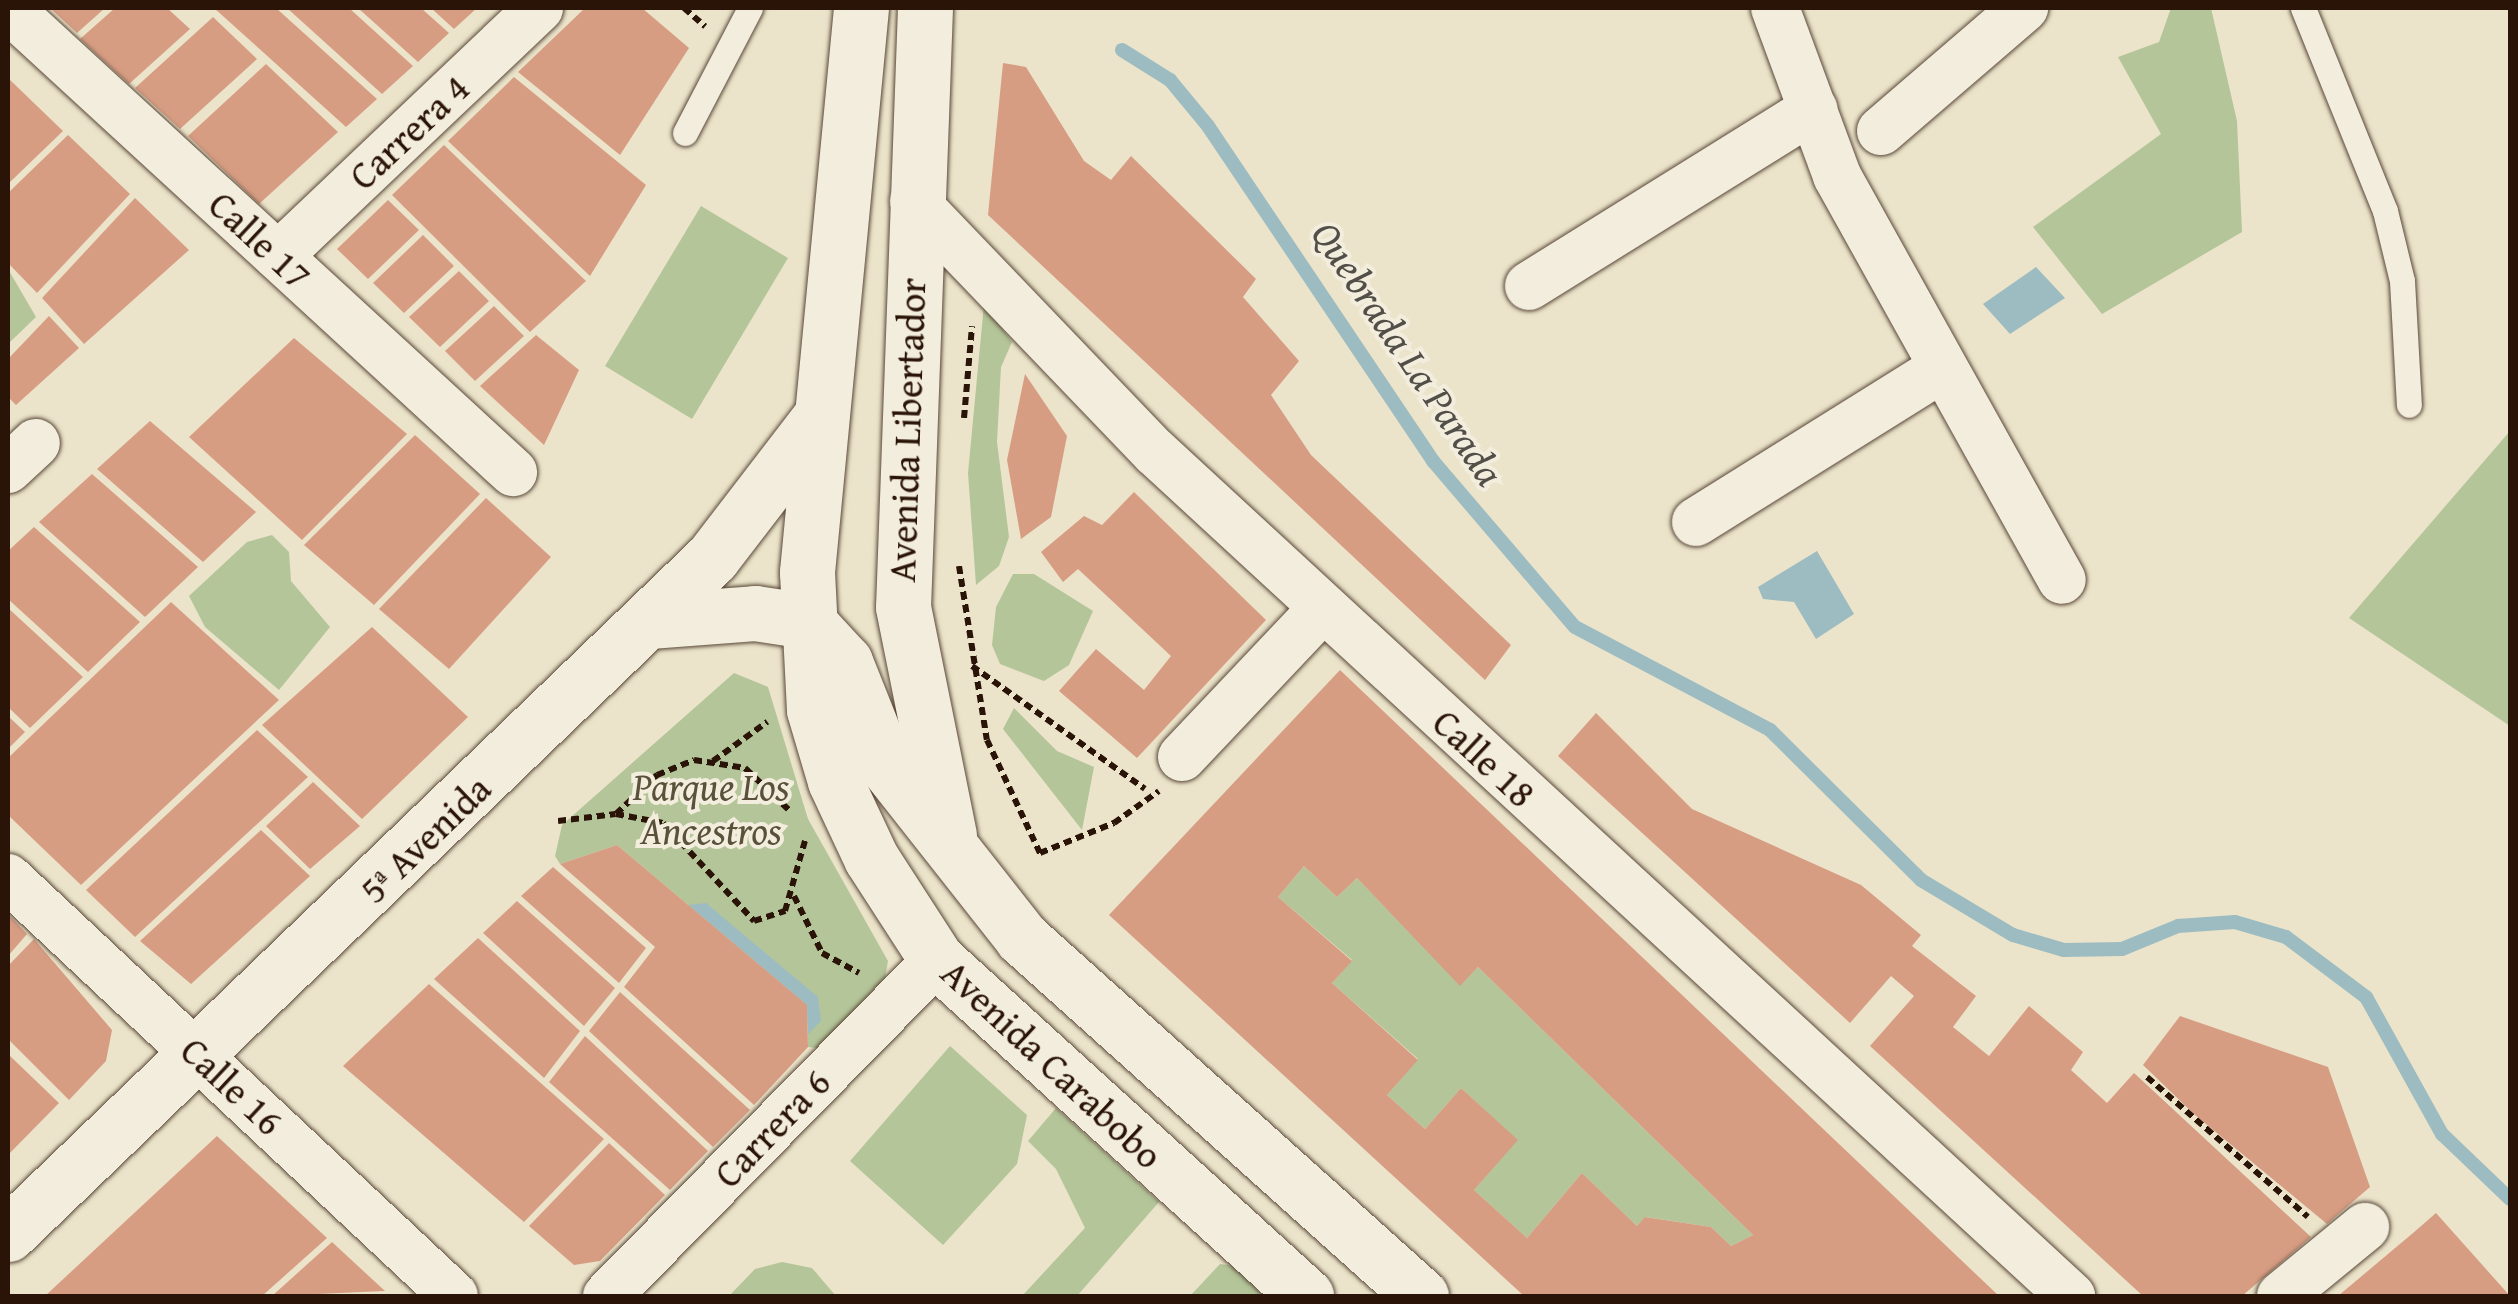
<!DOCTYPE html>
<meta charset="utf-8">
<style>
body{margin:0}
#map{position:relative;width:2518px;height:1304px;overflow:hidden;background:#ebe4ca;font-family:"Gentium Book Plus",serif}
div>[style]{position:absolute}
[style*='--x']{left:calc(var(--x)*1px);top:calc(var(--y)*1px);width:calc(var(--w)*1px);rotate:calc(var(--a)*1deg)}
.green>*{inset:0;background:#b4c599}
.water>*{inset:0;background:#9dbcc1}
.stream>*{height:14px;margin:-7px;padding:0 7px;transform-origin:7px;border-radius:7px;background:#9dbcc1}
.building>*{inset:0;background:#d79d83}
.path>*{height:6px;margin-top:-3px;transform-origin:0;background:repeating-linear-gradient(90deg,#2a1307 0 8px,transparent 0 13px)}
.roads{filter:drop-shadow(0 0 2px #5a4738) drop-shadow(0 0 2px #5a4738)}
.lane>*{height:25px;margin:-12.5px;padding:0 12.5px;transform-origin:12.5px;border-radius:12.5px;background:#f2eddd}
.street>*{height:48px;margin:-24px;padding:0 24px;transform-origin:24px;border-radius:24px;background:#f2eddd}
.secondary>*{height:55px;margin:-27.5px;padding:0 27.5px;transform-origin:27.5px;border-radius:27.5px;background:#f2eddd}
span{translate:-50% -50%;white-space:nowrap;text-align:center;line-height:1.15;-webkit-text-stroke:8px #f2eddd;paint-order:stroke}
.street-label{font-size:38px;color:#2a1307}
.park-label{font-size:38px;color:#5a513a;font-style:italic}
.water-label{font-size:40px;color:#524e48;font-style:italic}
.frame{position:absolute;inset:0;border:10px solid #2a1307;pointer-events:none}
</style>
<div id="map">
<div class="green">
<div style="clip-path:polygon(2171px 8px,2211px 8px,2237px 121px,2242px 232px,2102px 314px,2033px 227px,2161px 134px,2118px 57px,2159px 42px)"></div>
<div style="clip-path:polygon(701px 206px,788px 258px,692px 419px,605px 366px)"></div>
<div style="clip-path:polygon(8px 269px,36px 317px,8px 344px)"></div>
<div style="clip-path:polygon(984px 304px,1012px 342px,1001px 367px,997px 442px,1009px 537px,999px 566px,976px 585px,968px 473px)"></div>
<div style="clip-path:polygon(2510px 431px,2510px 726px,2349px 618px)"></div>
<div style="clip-path:polygon(272px 535px,289px 552px,291px 581px,330px 627px,279px 690px,205px 627px,189px 596px,247px 542px)"></div>
<div style="clip-path:polygon(1013px 574px,1034px 574px,1093px 611px,1069px 665px,1044px 681px,1000px 664px,992px 645px,996px 607px)"></div>
<div style="clip-path:polygon(734px 673px,768px 687px,808px 819px,888px 961px,885px 978px,817px 1048px,808px 1047px,807px 1005px,617px 845px,560px 864px,555px 856px,562px 825px)"></div>
<div style="clip-path:polygon(1014px 708px,1057px 751px,1094px 767px,1082px 830px,1003px 729px)"></div>
<div style="clip-path:polygon(1304px 866px,1337px 897px,1357px 878px,1460px 985px,1478px 967px,1753px 1235px,1731px 1246px,1711px 1227px,1646px 1217px,1637px 1226px,1582px 1173px,1527px 1238px,1474px 1190px,1517px 1140px,1461px 1088px,1425px 1129px,1387px 1095px,1418px 1059px,1332px 983px,1352px 960px,1278px 897px)"></div>
<div style="clip-path:polygon(950px 1046px,1027px 1115px,1017px 1164px,943px 1245px,850px 1161px)"></div>
<div style="clip-path:polygon(1056px 1108px,1159px 1202px,1077px 1296px,1022px 1296px,1085px 1228px,1056px 1169px,1028px 1141px)"></div>
<div style="clip-path:polygon(782px 1262px,812px 1268px,836px 1296px,729px 1296px,755px 1269px)"></div>
<div style="clip-path:polygon(1220px 1264px,1236px 1266px,1263px 1296px,1190px 1296px)"></div>
</div>
<div class="water">
<div style="clip-path:polygon(2036px 267px,2065px 298px,2010px 334px,1983px 304px)"></div>
<div style="clip-path:polygon(1817px 551px,1854px 614px,1816px 639px,1794px 602px,1763px 599px,1758px 587px)"></div>
<div style="clip-path:polygon(706px 903px,818px 997px,821px 1021px,808px 1034px,807px 1005px,688px 905px)"></div>
</div>
<div class="stream">
<div style="--x:1122;--y:50;--w:57;--a:32"></div>
<div style="--x:1170;--y:80;--w:60;--a:50.4"></div>
<div style="--x:1208;--y:126;--w:404;--a:56.1"></div>
<div style="--x:1433;--y:461;--w:218;--a:49.5"></div>
<div style="--x:1575;--y:627;--w:221;--a:27.8"></div>
<div style="--x:1770;--y:730;--w:213;--a:44.8"></div>
<div style="--x:1921;--y:880;--w:107;--a:30.9"></div>
<div style="--x:2013;--y:935;--w:53;--a:16.4"></div>
<div style="--x:2064;--y:950;--w:58;--a:-1"></div>
<div style="--x:2122;--y:949;--w:61;--a:-22.3"></div>
<div style="--x:2178;--y:926;--w:57;--a:-4"></div>
<div style="--x:2235;--y:922;--w:53;--a:16.4"></div>
<div style="--x:2286;--y:937;--w:100;--a:36.9"></div>
<div style="--x:2366;--y:997;--w:157;--a:61"></div>
<div style="--x:2442;--y:1134;--w:94;--a:43.7"></div>
</div>
<div class="building">
<div style="clip-path:polygon(50px 8px,105px 8px,77px 33px)"></div>
<div style="clip-path:polygon(115px 8px,167px 8px,190px 29px,129px 84px,80px 39px)"></div>
<div style="clip-path:polygon(214px 8px,276px 8px,377px 99px,346px 127px)"></div>
<div style="clip-path:polygon(287px 8px,349px 8px,413px 66px,382px 94px)"></div>
<div style="clip-path:polygon(358px 8px,421px 8px,449px 33px,418px 62px)"></div>
<div style="clip-path:polygon(431px 8px,477px 8px,454px 29px)"></div>
<div style="clip-path:polygon(585px 8px,642px 8px,689px 48px,620px 155px,518px 72px)"></div>
<div style="clip-path:polygon(213px 17px,257px 59px,180px 129px,135px 88px)"></div>
<div style="clip-path:polygon(1003px 63px,1026px 67px,1084px 161px,1111px 180px,1131px 156px,1256px 279px,1243px 297px,1299px 361px,1271px 395px,1311px 455px,1511px 645px,1485px 680px,988px 215px)"></div>
<div style="clip-path:polygon(266px 64px,338px 132px,259px 204px,188px 136px)"></div>
<div style="clip-path:polygon(514px 77px,646px 185px,590px 276px,448px 141px)"></div>
<div style="clip-path:polygon(8px 78px,63px 131px,8px 184px)"></div>
<div style="clip-path:polygon(68px 135px,130px 194px,37px 293px,8px 263px,8px 193px)"></div>
<div style="clip-path:polygon(444px 145px,586px 281px,530px 332px,392px 195px)"></div>
<div style="clip-path:polygon(135px 198px,189px 250px,84px 344px,42px 298px)"></div>
<div style="clip-path:polygon(388px 200px,419px 230px,368px 279px,337px 249px)"></div>
<div style="clip-path:polygon(423px 235px,454px 266px,404px 313px,373px 283px)"></div>
<div style="clip-path:polygon(459px 271px,489px 301px,440px 347px,409px 317px)"></div>
<div style="clip-path:polygon(494px 306px,524px 336px,475px 381px,445px 351px)"></div>
<div style="clip-path:polygon(49px 316px,79px 348px,16px 405px,8px 397px,8px 359px)"></div>
<div style="clip-path:polygon(536px 335px,579px 370px,544px 445px,480px 386px)"></div>
<div style="clip-path:polygon(294px 338px,407px 434px,302px 540px,189px 437px)"></div>
<div style="clip-path:polygon(1025px 374px,1067px 436px,1051px 517px,1021px 539px,1007px 460px)"></div>
<div style="clip-path:polygon(150px 421px,256px 512px,203px 562px,97px 469px)"></div>
<div style="clip-path:polygon(415px 435px,480px 494px,374px 605px,304px 545px)"></div>
<div style="clip-path:polygon(92px 474px,198px 567px,145px 617px,39px 522px)"></div>
<div style="clip-path:polygon(1134px 492px,1266px 620px,1137px 758px,1059px 691px,1096px 649px,1144px 690px,1171px 656px,1078px 569px,1063px 582px,1041px 552px,1084px 516px,1102px 525px)"></div>
<div style="clip-path:polygon(486px 498px,551px 557px,449px 669px,379px 609px)"></div>
<div style="clip-path:polygon(34px 527px,140px 622px,88px 672px,8px 599px,8px 551px)"></div>
<div style="clip-path:polygon(171px 602px,279px 700px,81px 885px,8px 815px,8px 758px)"></div>
<div style="clip-path:polygon(8px 608px,83px 677px,30px 728px,8px 707px)"></div>
<div style="clip-path:polygon(372px 627px,468px 717px,362px 819px,262px 725px)"></div>
<div style="clip-path:polygon(evenodd,1340px 670px,1561px 880px,1999px 1296px,1524px 1296px,1109px 915px,1340px 670px,1304px 866px,1337px 897px,1357px 878px,1460px 986px,1478px 967px,1753px 1235px,1731px 1246px,1711px 1227px,1645px 1217px,1637px 1226px,1582px 1173px,1527px 1238px,1474px 1190px,1518px 1140px,1461px 1088px,1425px 1129px,1387px 1095px,1418px 1060px,1332px 983px,1352px 961px,1278px 897px,1304px 866px)"></div>
<div style="clip-path:polygon(1596px 713px,1692px 809px,1861px 885px,1921px 935px,1912px 946px,1976px 996px,1953px 1027px,1989px 1056px,2029px 1006px,2083px 1052px,2071px 1070px,2107px 1103px,2134px 1073px,2311px 1237px,2242px 1296px,2143px 1296px,1870px 1046px,1914px 996px,1891px 976px,1850px 1023px,1558px 756px)"></div>
<div style="clip-path:polygon(8px 716px,25px 732px,8px 749px)"></div>
<div style="clip-path:polygon(257px 730px,308px 777px,135px 937px,86px 890px)"></div>
<div style="clip-path:polygon(313px 782px,360px 826px,310px 869px,266px 826px)"></div>
<div style="clip-path:polygon(261px 830px,310px 876px,191px 984px,140px 941px)"></div>
<div style="clip-path:polygon(617px 845px,807px 1005px,808px 1047px,754px 1105px,624px 987px,655px 947px,560px 864px)"></div>
<div style="clip-path:polygon(553px 867px,646px 948px,619px 983px,521px 896px)"></div>
<div style="clip-path:polygon(517px 901px,615px 988px,584px 1026px,483px 933px)"></div>
<div style="clip-path:polygon(8px 914px,27px 934px,8px 956px)"></div>
<div style="clip-path:polygon(478px 938px,580px 1031px,544px 1078px,434px 979px)"></div>
<div style="clip-path:polygon(34px 939px,112px 1030px,106px 1061px,69px 1100px,8px 1039px,8px 966px)"></div>
<div style="clip-path:polygon(429px 984px,604px 1139px,524px 1222px,343px 1066px)"></div>
<div style="clip-path:polygon(620px 992px,750px 1110px,713px 1147px,589px 1031px)"></div>
<div style="clip-path:polygon(2180px 1016px,2328px 1067px,2370px 1187px,2327px 1224px,2194px 1114px,2143px 1065px)"></div>
<div style="clip-path:polygon(585px 1036px,708px 1151px,670px 1190px,549px 1082px)"></div>
<div style="clip-path:polygon(8px 1054px,59px 1103px,8px 1155px)"></div>
<div style="clip-path:polygon(217px 1136px,327px 1238px,262px 1296px,45px 1296px)"></div>
<div style="clip-path:polygon(609px 1143px,665px 1195px,600px 1261px,574px 1265px,529px 1226px)"></div>
<div style="clip-path:polygon(2436px 1213px,2510px 1296px,2338px 1296px,2413px 1233px)"></div>
<div style="clip-path:polygon(332px 1242px,385px 1291px,272px 1296px)"></div>
</div>
<div class="path">
<div style="--x:684;--y:8;--w:28;--a:41"></div>
<div style="--x:964;--y:418;--w:92;--a:-85"></div>
<div style="--x:959;--y:566;--w:176;--a:80.9"></div>
<div style="--x:987;--y:740;--w:125;--a:64.9"></div>
<div style="--x:1040;--y:853;--w:80;--a:-22.1"></div>
<div style="--x:1114;--y:823;--w:55;--a:-35.4"></div>
<div style="--x:972;--y:666;--w:212;--a:35.4"></div>
<div style="--x:713;--y:761;--w:67;--a:-35.8"></div>
<div style="--x:616;--y:814;--w:57;--a:-43.6"></div>
<div style="--x:657;--y:775;--w:40;--a:-22"></div>
<div style="--x:694;--y:760;--w:52;--a:8.9"></div>
<div style="--x:745;--y:768;--w:64;--a:43.7"></div>
<div style="--x:558;--y:821;--w:58;--a:-6.9"></div>
<div style="--x:616;--y:814;--w:48;--a:10.8"></div>
<div style="--x:663;--y:823;--w:134;--a:47.1"></div>
<div style="--x:754;--y:921;--w:33;--a:-18"></div>
<div style="--x:785;--y:911;--w:73;--a:-74.1"></div>
<div style="--x:794;--y:896;--w:64;--a:63.8"></div>
<div style="--x:822;--y:953;--w:42;--a:28.4"></div>
<div style="--x:2147;--y:1077;--w:213;--a:41"></div>
</div>
<div class="roads">
<div class="lane">
<div style="--x:2303;--y:8;--w:219;--a:68"></div>
<div style="--x:2385;--y:211;--w:72;--a:76.3"></div>
<div style="--x:2402;--y:281;--w:124;--a:86.8"></div>
<div style="--x:685;--y:133;--w:141;--a:-62.5"></div>
</div>
<div class="street">
<div style="--x:8;--y:8;--w:686;--a:42.58"></div>
<div style="--x:1775;--y:8;--w:179;--a:69.7"></div>
<div style="--x:1837;--y:176;--w:462;--a:60.9"></div>
<div style="--x:1881;--y:131;--w:189;--a:-40.7"></div>
<div style="--x:914;--y:201;--w:348;--a:46.2"></div>
<div style="--x:1155;--y:452;--w:1246;--a:42.66"></div>
<div style="--x:278;--y:256;--w:360;--a:-43.5"></div>
<div style="--x:1529;--y:286;--w:335;--a:-31.9"></div>
<div style="--x:8;--y:469;--w:38;--a:-43"></div>
<div style="--x:1696;--y:522;--w:290;--a:-32"></div>
<div style="--x:1182;--y:757;--w:204;--a:-46.6"></div>
<div style="--x:8;--y:878;--w:611;--a:43.14"></div>
<div style="--x:607;--y:1296;--w:471;--a:-45.5"></div>
<div style="--x:2281;--y:1296;--w:109;--a:-39.4"></div>
</div>
<div class="secondary">
<div style="--x:861;--y:8;--w:567;--a:95.47"></div>
<div style="--x:807;--y:572;--w:138;--a:87.1"></div>
<div style="--x:814;--y:710;--w:74;--a:73.5"></div>
<div style="--x:835;--y:781;--w:85;--a:64.9"></div>
<div style="--x:871;--y:858;--w:121;--a:57.1"></div>
<div style="--x:937;--y:960;--w:499;--a:42.3"></div>
<div style="--x:925;--y:8;--w:599;--a:92.1"></div>
<div style="--x:903;--y:607;--w:233;--a:78.6"></div>
<div style="--x:649;--y:621;--w:106;--a:-4.3"></div>
<div style="--x:755;--y:613;--w:53;--a:8.7"></div>
<div style="--x:807;--y:621;--w:56;--a:47.2"></div>
<div style="--x:845;--y:662;--w:111;--a:68.3"></div>
<div style="--x:886;--y:765;--w:220;--a:51.8"></div>
<div style="--x:1022;--y:938;--w:536;--a:41.9"></div>
<div style="--x:8;--y:1234;--w:976;--a:-43.84"></div>
<div style="--x:712;--y:558;--w:179;--a:-52.5"></div>
</div>
</div>
<div class="street-label">
<span style="left:409px;top:132px;rotate:-43deg">Carrera 4</span>
<span style="left:260px;top:240px;rotate:43deg">Calle 17</span>
<span style="left:907px;top:430px;rotate:-88deg">Avenida Libertador</span>
<span style="left:1484px;top:758px;rotate:43deg">Calle 18</span>
<span style="left:425px;top:839px;rotate:-44deg">5ª Avenida</span>
<span style="left:1052px;top:1064px;rotate:43deg">Avenida Carabobo</span>
<span style="left:232px;top:1086px;rotate:43deg">Calle 16</span>
<span style="left:772px;top:1128px;rotate:-46deg">Carrera 6</span>
</div>
<div class="park-label">
<span style="left:711px;top:809px">Parque Los<br>Ancestros</span>
</div>
<div class="water-label">
<span style="left:1408px;top:353px;rotate:56deg">Quebrada La Parada</span>
</div>
<div class="frame"></div>
</div>
